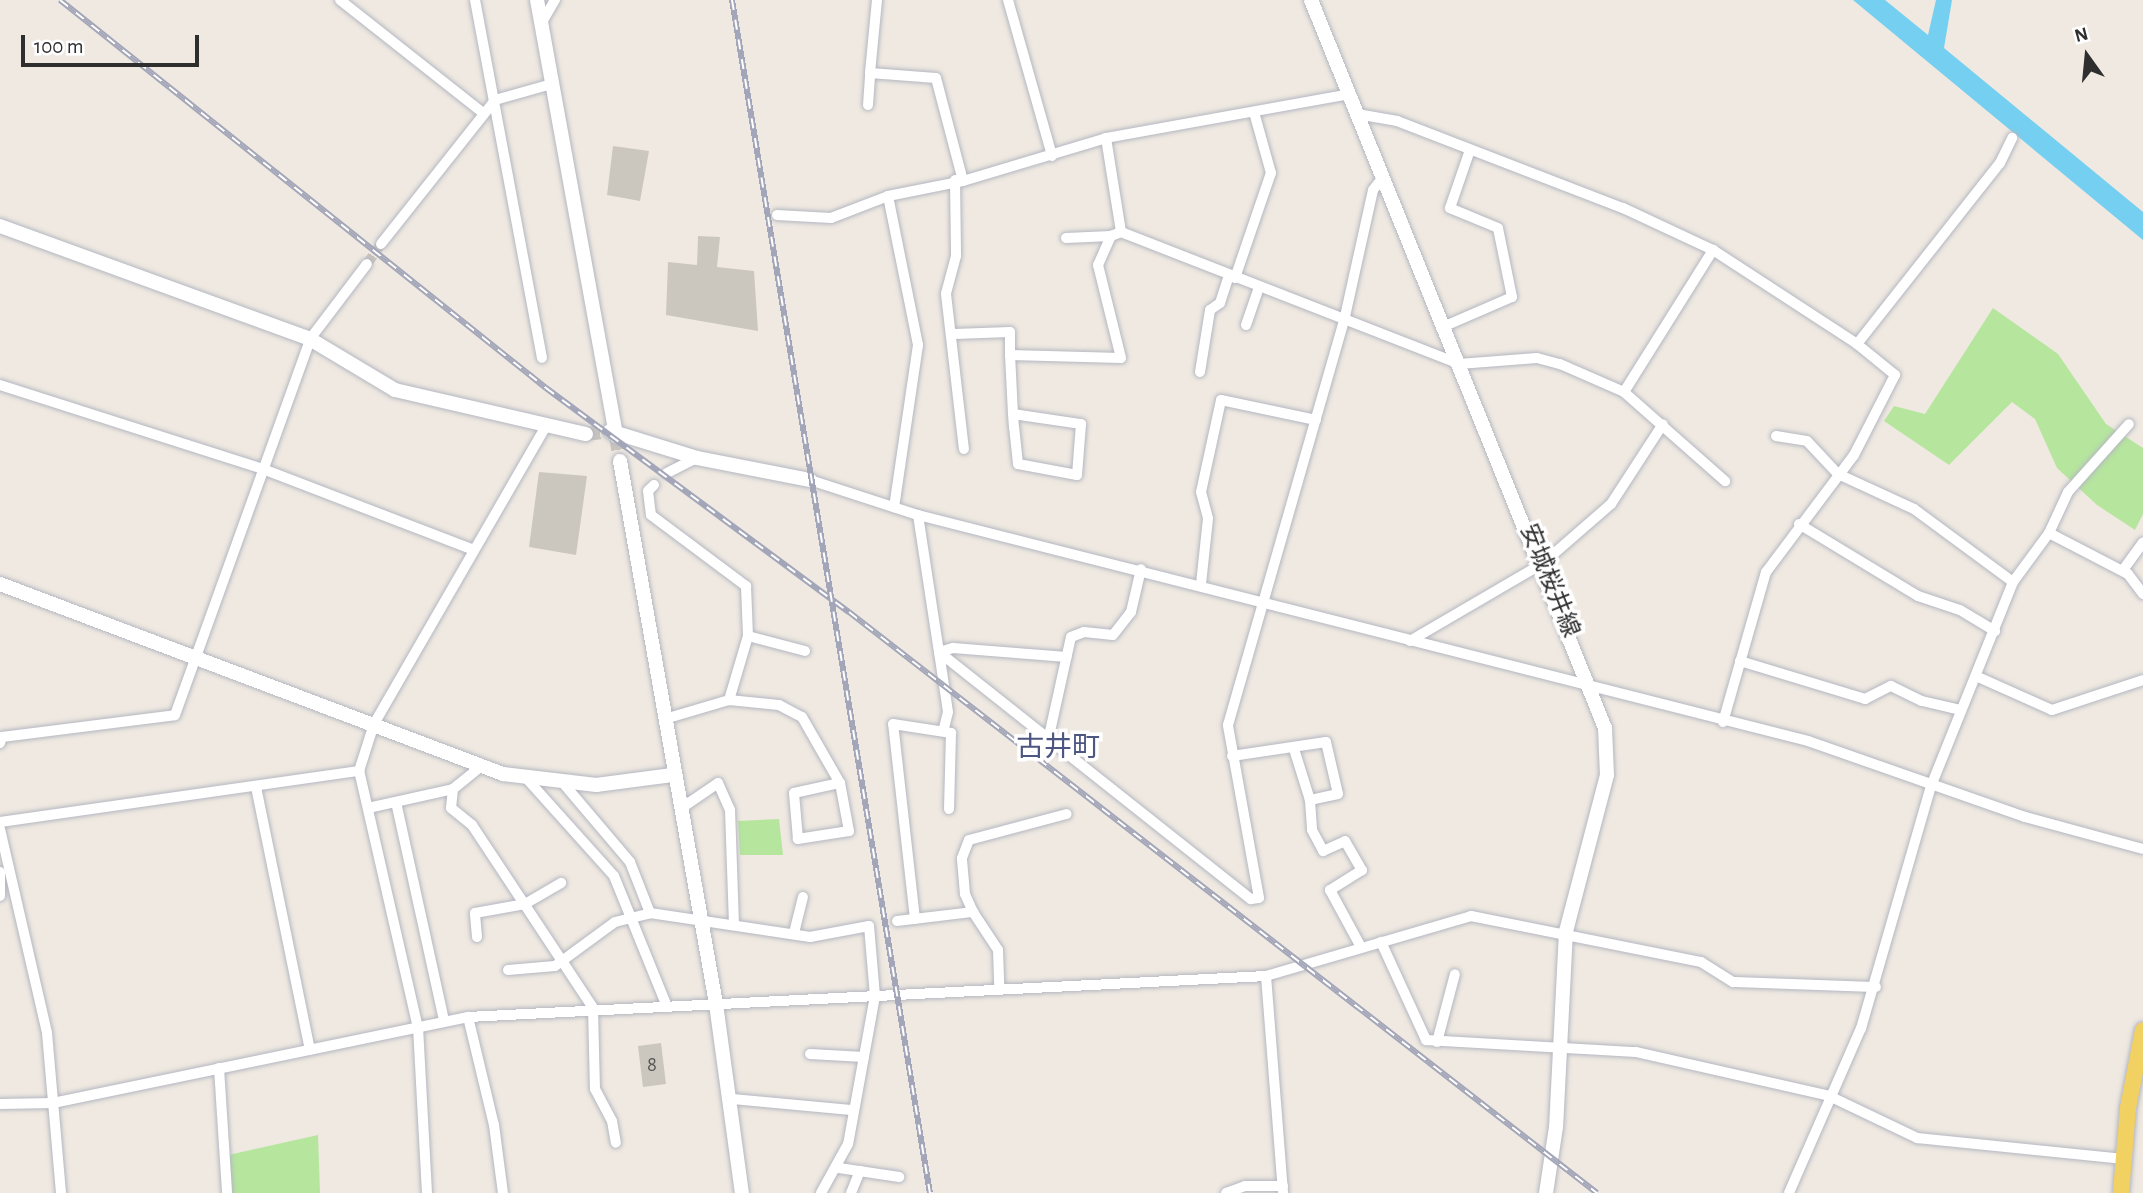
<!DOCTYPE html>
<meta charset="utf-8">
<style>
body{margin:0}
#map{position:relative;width:2143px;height:1193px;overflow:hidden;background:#efe9e1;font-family:"Alegreya Sans","Noto Sans JP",sans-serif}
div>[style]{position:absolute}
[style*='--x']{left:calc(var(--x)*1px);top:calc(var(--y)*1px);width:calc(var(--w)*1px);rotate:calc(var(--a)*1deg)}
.green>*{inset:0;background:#b6e59e}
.water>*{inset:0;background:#75cff0}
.building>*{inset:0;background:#cbc7bf}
.street-tunnel>*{height:10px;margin-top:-5px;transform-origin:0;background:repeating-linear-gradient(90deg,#c8c4bd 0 10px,transparent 0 15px)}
.secondary-tunnel>*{height:14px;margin-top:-7px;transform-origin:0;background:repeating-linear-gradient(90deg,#c8c4bd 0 14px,transparent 0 21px)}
.roads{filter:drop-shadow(0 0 2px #b4b7c1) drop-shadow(0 0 2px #b4b7c1)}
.street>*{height:10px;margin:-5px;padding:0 5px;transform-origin:5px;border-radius:5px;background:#fff}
.secondary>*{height:14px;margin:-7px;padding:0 7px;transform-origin:7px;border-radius:7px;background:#fff}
.primary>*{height:16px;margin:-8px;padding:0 8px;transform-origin:8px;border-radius:8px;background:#f2d163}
.rail>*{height:6px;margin-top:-3px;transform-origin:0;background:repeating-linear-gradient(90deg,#fff 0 10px,#a3a6b8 0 20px);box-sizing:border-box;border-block:2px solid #a3a6b8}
span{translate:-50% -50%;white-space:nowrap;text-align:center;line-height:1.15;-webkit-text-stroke:7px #fff;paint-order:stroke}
.number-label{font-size:21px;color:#555452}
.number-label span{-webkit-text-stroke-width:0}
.street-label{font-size:24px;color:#2e2e2e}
.quarter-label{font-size:28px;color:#4d5680}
.north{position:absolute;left:2052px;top:21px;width:70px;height:70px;-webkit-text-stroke:5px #fff;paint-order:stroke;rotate:345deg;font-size:19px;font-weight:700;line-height:28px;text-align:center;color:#2e2e2e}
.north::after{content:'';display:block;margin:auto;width:24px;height:32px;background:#2e2e2e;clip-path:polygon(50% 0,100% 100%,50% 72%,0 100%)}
.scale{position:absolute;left:21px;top:35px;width:178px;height:32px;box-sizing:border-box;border:4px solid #2e2e2e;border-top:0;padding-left:9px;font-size:21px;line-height:24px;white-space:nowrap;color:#2e2e2e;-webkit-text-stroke:5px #fff;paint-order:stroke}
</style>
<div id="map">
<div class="green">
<div style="clip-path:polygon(1993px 308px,2058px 354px,2106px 424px,2143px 448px,2143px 514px,2135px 530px,2097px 505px,2057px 468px,2035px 419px,2012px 402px,1949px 465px,1884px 421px,1894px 406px,1925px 414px)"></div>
<div style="clip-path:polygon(779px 819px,783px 855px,740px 855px,738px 821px)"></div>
<div style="clip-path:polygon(318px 1135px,320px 1193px,227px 1193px,224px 1156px)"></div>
</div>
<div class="water">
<div style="clip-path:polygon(1853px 0,1885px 0,1928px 35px,1936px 0,1952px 0,1944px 48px,2143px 212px,2143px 240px)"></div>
</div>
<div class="building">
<div style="clip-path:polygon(613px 146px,649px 151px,640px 201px,607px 195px)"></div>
<div style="clip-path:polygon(698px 236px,720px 237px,717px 267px,754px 271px,758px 331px,666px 315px,668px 262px,697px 265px)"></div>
<div style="clip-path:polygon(539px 472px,587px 476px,576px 555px,529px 547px)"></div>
<div style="clip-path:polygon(661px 1043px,666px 1084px,643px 1087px,638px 1046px)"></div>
</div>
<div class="street-tunnel">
<div style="--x:367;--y:264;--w:24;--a:-55"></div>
</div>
<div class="secondary-tunnel">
<div style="--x:586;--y:434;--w:24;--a:-7"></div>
<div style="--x:616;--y:436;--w:25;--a:81"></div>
</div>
<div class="roads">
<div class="street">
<div style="--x:340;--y:0;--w:182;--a:38.3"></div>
<div style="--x:475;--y:0;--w:364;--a:79.4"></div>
<div style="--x:877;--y:0;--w:73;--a:95.5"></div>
<div style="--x:870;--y:73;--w:66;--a:4.3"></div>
<div style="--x:936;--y:78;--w:106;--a:75.3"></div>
<div style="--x:1008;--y:0;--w:162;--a:74.2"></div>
<div style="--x:541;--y:24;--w:28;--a:-60"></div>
<div style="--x:868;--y:105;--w:32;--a:-86"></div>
<div style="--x:1357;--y:114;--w:41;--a:9.9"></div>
<div style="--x:1397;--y:121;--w:242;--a:21.1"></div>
<div style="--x:1623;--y:208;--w:99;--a:25"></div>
<div style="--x:1713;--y:250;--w:172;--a:33.1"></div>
<div style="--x:1857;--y:344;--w:49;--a:39.2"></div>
<div style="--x:1895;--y:375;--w:90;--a:117.1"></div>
<div style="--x:1854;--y:455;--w:146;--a:126.9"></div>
<div style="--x:1766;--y:572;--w:156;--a:106"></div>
<div style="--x:1106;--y:138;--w:95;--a:80.9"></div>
<div style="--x:1121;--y:232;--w:363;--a:21.3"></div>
<div style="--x:1459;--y:364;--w:78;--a:-4.4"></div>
<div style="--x:1537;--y:358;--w:24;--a:15"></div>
<div style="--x:1560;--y:364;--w:70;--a:23.6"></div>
<div style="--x:1624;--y:392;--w:135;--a:41.4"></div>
<div style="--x:955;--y:180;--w:76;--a:89.2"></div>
<div style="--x:956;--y:256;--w:39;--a:105"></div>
<div style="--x:946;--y:294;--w:156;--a:83.4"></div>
<div style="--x:888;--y:196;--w:152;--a:78.6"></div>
<div style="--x:918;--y:345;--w:164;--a:98.4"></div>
<div style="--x:777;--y:215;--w:54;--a:3.2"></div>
<div style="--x:831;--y:218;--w:61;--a:-21.1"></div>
<div style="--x:888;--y:196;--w:76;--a:-11.3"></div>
<div style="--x:963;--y:181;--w:149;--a:-16.7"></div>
<div style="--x:1106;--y:138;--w:248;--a:-10.2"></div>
<div style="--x:1066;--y:238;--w:45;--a:-2.5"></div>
<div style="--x:381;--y:244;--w:184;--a:-51.6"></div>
<div style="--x:495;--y:100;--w:59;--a:-15.7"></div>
<div style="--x:1235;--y:278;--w:111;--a:-71.1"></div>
<div style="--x:1271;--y:173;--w:63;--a:-105.6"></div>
<div style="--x:1246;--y:325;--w:39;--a:-71"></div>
<div style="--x:1445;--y:326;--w:73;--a:-23.4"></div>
<div style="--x:1512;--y:297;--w:70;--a:-101.5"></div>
<div style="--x:1498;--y:228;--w:52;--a:-157.4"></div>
<div style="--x:1450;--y:208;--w:61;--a:-71"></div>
<div style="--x:954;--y:334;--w:56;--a:-2"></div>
<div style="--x:1010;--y:332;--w:23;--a:90"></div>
<div style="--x:1857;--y:344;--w:231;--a:-51.7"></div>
<div style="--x:2000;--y:163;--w:28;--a:-64"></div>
<div style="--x:1200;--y:372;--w:63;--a:-80.8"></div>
<div style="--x:1210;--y:310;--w:12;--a:-35"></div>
<div style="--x:1220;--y:303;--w:28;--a:-72"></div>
<div style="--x:0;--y:385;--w:276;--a:17.7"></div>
<div style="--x:263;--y:469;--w:223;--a:21"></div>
<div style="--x:1624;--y:392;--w:168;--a:-57.9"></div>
<div style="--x:1013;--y:414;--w:69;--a:8.4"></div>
<div style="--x:1081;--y:424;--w:51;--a:94.5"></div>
<div style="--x:1077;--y:475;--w:60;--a:-169.4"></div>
<div style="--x:1018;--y:464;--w:36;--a:-96"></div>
<div style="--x:1014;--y:428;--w:14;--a:-94"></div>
<div style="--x:1013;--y:414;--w:59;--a:-92.9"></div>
<div style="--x:1010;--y:355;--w:111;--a:1.5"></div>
<div style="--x:1121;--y:358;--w:96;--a:-103.9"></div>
<div style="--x:1098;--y:265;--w:32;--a:-66"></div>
<div style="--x:1111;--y:236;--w:11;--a:-22"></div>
<div style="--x:1776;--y:436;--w:31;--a:9"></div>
<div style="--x:1807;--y:441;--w:45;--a:46.8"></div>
<div style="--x:1838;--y:474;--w:84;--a:24.7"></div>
<div style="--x:1914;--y:509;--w:123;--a:36.4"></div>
<div style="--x:2013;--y:582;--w:220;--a:111.9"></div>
<div style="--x:1931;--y:786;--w:252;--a:106.1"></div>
<div style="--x:1861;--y:1028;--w:180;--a:113.6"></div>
<div style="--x:667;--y:473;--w:34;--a:-27"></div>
<div style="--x:810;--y:480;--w:114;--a:18"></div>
<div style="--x:918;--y:515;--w:918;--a:14.25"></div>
<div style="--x:1808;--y:741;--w:230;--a:19.3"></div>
<div style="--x:2025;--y:817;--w:122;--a:15.2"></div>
<div style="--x:654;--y:485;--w:8;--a:135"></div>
<div style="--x:648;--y:491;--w:24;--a:83"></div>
<div style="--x:651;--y:515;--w:119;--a:36.8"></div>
<div style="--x:746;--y:586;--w:50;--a:87.7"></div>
<div style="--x:748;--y:636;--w:67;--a:106.5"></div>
<div style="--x:729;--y:700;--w:67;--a:163.5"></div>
<div style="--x:918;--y:515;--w:139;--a:81.3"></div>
<div style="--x:939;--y:652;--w:398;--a:38.4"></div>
<div style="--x:1251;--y:899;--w:8;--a:-7"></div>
<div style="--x:1259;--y:898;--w:176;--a:-100.2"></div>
<div style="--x:1228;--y:725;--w:420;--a:-74"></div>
<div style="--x:1344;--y:321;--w:134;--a:-77.5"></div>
<div style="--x:1373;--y:190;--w:16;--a:-52"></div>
<div style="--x:1799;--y:524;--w:139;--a:31.2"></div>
<div style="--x:1918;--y:596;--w:44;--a:18.4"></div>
<div style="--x:1960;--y:610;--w:41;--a:31"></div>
<div style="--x:2049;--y:533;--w:89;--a:27.4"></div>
<div style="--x:2128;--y:574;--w:25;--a:53"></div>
<div style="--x:2123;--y:570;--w:34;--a:-54"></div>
<div style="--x:2013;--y:582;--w:61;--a:-53.7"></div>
<div style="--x:2049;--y:533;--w:45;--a:-65.1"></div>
<div style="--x:2068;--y:492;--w:91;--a:-48.1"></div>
<div style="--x:1201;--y:584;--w:66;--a:-83.9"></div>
<div style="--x:1208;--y:518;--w:27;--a:-105"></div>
<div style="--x:1201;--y:492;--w:94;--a:-77.7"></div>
<div style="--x:1221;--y:400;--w:97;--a:11.9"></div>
<div style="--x:748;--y:636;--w:59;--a:14.7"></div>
<div style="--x:1410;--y:641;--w:153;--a:-30.3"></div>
<div style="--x:1542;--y:564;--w:91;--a:-41"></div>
<div style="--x:1611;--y:504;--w:95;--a:-57"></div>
<div style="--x:1740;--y:661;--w:131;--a:16.9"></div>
<div style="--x:1865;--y:699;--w:29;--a:-27"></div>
<div style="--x:1891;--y:686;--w:34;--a:26"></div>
<div style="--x:1922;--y:701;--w:39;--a:13"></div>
<div style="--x:1978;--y:677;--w:81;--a:24"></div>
<div style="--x:2052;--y:710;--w:96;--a:-18.2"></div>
<div style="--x:729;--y:700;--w:50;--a:5.7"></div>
<div style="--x:779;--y:705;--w:26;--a:28"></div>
<div style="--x:802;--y:717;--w:76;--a:60.1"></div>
<div style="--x:840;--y:783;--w:49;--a:79.4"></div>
<div style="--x:849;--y:831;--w:52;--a:171.1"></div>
<div style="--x:798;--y:839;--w:46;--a:-95"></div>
<div style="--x:794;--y:793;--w:47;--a:-12.3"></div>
<div style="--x:944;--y:728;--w:16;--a:-76"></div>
<div style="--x:948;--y:712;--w:61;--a:-98.5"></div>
<div style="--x:939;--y:652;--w:15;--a:-16"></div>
<div style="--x:953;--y:648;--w:114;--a:4.5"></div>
<div style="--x:1049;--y:736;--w:101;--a:-77.5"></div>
<div style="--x:1071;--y:637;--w:14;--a:-21"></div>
<div style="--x:1084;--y:632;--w:29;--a:6"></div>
<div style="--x:1113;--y:635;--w:29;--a:-52"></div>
<div style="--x:1131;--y:612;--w:44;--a:-76.9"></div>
<div style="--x:0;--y:743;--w:6;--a:-72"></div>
<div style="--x:2;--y:737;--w:174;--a:-7.2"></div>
<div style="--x:175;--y:715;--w:400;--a:-70.2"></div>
<div style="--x:310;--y:339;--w:94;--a:-52.8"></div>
<div style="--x:1294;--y:749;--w:53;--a:72.6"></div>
<div style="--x:1310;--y:800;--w:30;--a:86"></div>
<div style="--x:1312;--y:830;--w:24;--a:62"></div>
<div style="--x:1323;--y:851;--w:24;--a:-24"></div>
<div style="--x:1345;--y:841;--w:34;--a:60"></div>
<div style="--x:1362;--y:870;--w:38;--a:148"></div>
<div style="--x:1330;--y:890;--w:65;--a:61.5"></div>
<div style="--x:1232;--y:756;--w:95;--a:-8.5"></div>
<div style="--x:1326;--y:742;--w:53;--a:77"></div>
<div style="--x:1338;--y:794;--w:29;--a:168"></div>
<div style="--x:527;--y:779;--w:130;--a:48.1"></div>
<div style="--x:614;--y:876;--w:138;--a:67.9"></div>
<div style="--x:563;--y:783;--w:104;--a:49.7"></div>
<div style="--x:630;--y:862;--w:55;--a:68.6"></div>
<div style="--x:256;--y:787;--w:268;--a:78.4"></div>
<div style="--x:453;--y:789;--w:19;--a:96"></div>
<div style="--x:451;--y:808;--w:27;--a:39"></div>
<div style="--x:472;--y:825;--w:219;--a:56.5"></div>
<div style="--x:593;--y:1008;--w:81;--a:88.6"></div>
<div style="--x:595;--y:1089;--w:36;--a:62"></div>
<div style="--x:612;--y:1121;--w:22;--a:80"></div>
<div style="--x:396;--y:802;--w:223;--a:77.6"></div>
<div style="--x:368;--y:808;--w:87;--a:-12.6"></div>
<div style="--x:453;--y:789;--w:36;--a:-39"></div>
<div style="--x:680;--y:809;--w:46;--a:-34.4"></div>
<div style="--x:718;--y:783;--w:30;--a:66"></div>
<div style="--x:730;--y:810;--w:112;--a:88"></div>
<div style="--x:0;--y:822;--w:363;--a:-8.1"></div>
<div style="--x:0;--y:829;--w:209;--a:77"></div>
<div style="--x:47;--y:1033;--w:161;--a:85"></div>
<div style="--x:0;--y:872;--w:24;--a:90"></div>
<div style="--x:973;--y:912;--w:20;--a:-114"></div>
<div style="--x:965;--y:894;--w:36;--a:-95"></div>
<div style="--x:962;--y:858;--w:19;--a:-69"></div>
<div style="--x:969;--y:840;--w:101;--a:-14.9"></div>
<div style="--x:915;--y:919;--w:196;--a:-96.4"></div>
<div style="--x:893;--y:724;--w:59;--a:8.8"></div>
<div style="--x:951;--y:733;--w:76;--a:91.5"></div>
<div style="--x:897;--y:921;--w:77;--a:-6.8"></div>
<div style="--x:973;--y:912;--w:45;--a:56.7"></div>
<div style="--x:998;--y:950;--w:38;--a:88"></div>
<div style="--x:794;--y:933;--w:37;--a:-76"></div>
<div style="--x:477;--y:937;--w:24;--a:-95"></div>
<div style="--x:475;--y:913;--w:51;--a:-10.2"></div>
<div style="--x:525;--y:904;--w:42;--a:-30.3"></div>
<div style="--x:1381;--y:942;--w:108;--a:65.3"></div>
<div style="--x:1426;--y:1040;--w:210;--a:3.3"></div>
<div style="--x:1636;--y:1052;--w:198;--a:12.8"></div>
<div style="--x:1829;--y:1096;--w:98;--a:25.5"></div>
<div style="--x:1917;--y:1138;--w:208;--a:5.8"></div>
<div style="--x:508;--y:970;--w:47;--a:-4.9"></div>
<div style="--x:555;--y:966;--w:74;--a:-36.3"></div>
<div style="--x:615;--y:922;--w:36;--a:-14"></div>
<div style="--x:650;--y:913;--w:162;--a:8.5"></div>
<div style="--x:810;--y:937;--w:60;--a:-10.6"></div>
<div style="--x:869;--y:926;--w:70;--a:85.1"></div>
<div style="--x:875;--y:996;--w:150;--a:100.3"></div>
<div style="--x:848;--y:1144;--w:56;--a:118.9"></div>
<div style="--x:1266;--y:976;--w:218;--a:85.5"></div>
<div style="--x:468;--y:1017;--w:111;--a:76.5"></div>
<div style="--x:494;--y:1125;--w:69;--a:82.5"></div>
<div style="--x:1437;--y:1042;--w:70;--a:-75.2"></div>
<div style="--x:810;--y:1054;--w:54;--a:3.2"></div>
<div style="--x:219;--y:1068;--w:125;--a:86.3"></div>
<div style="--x:732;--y:1099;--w:120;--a:5.3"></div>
<div style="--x:0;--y:1104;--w:53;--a:-1.1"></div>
<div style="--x:53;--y:1103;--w:424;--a:-11.7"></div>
<div style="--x:468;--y:1017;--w:799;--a:-2.94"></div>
<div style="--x:1266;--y:976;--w:214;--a:-16.3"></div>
<div style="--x:1471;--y:916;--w:235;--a:11.3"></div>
<div style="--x:1701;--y:962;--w:38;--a:32"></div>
<div style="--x:1733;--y:982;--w:143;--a:2"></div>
<div style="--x:839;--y:1168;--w:61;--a:8.5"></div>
<div style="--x:427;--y:1193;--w:165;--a:-93.1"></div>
<div style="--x:418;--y:1028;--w:264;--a:-102.9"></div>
<div style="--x:359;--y:771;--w:49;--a:-72.3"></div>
<div style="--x:374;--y:724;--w:344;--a:-60"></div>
<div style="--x:851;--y:1193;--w:24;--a:-68"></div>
<div style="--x:1226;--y:1193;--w:20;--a:-20"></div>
<div style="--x:1245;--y:1186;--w:38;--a:0"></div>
</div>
<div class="secondary">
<div style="--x:537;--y:0;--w:443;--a:79.7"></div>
<div style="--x:1311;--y:0;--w:785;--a:68.01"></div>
<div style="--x:1605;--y:728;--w:47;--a:87.6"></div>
<div style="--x:1607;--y:775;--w:161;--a:104.7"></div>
<div style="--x:1566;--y:931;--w:196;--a:92.9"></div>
<div style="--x:1556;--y:1127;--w:67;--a:98.6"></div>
<div style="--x:0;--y:226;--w:330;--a:20"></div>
<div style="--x:310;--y:339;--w:99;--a:31"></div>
<div style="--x:395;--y:390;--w:196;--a:13"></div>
<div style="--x:610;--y:431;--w:91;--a:17.2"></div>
<div style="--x:697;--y:458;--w:115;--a:11"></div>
<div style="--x:620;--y:461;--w:551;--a:79.97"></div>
<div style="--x:716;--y:1004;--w:191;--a:82.2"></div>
<div style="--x:0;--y:584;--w:538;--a:20.69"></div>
<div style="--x:503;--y:774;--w:94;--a:6.7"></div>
<div style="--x:596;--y:785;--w:77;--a:-7.5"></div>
</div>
<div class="primary">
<div style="--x:2121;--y:1193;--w:85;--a:-85.3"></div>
<div style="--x:2128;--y:1108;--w:79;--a:-79.1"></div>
</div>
</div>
<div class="rail">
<div style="--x:60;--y:0;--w:622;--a:38.6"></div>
<div style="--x:546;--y:388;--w:377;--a:36.5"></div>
<div style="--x:849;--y:612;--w:947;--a:37.84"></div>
<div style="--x:732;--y:0;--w:1209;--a:80.58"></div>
</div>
<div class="number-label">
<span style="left:652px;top:1065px">8</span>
</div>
<div class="street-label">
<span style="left:1549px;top:581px;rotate:68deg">安城桜井線</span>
</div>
<div class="quarter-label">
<span style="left:1058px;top:748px">古井町</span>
</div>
<div class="north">N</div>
<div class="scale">100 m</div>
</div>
